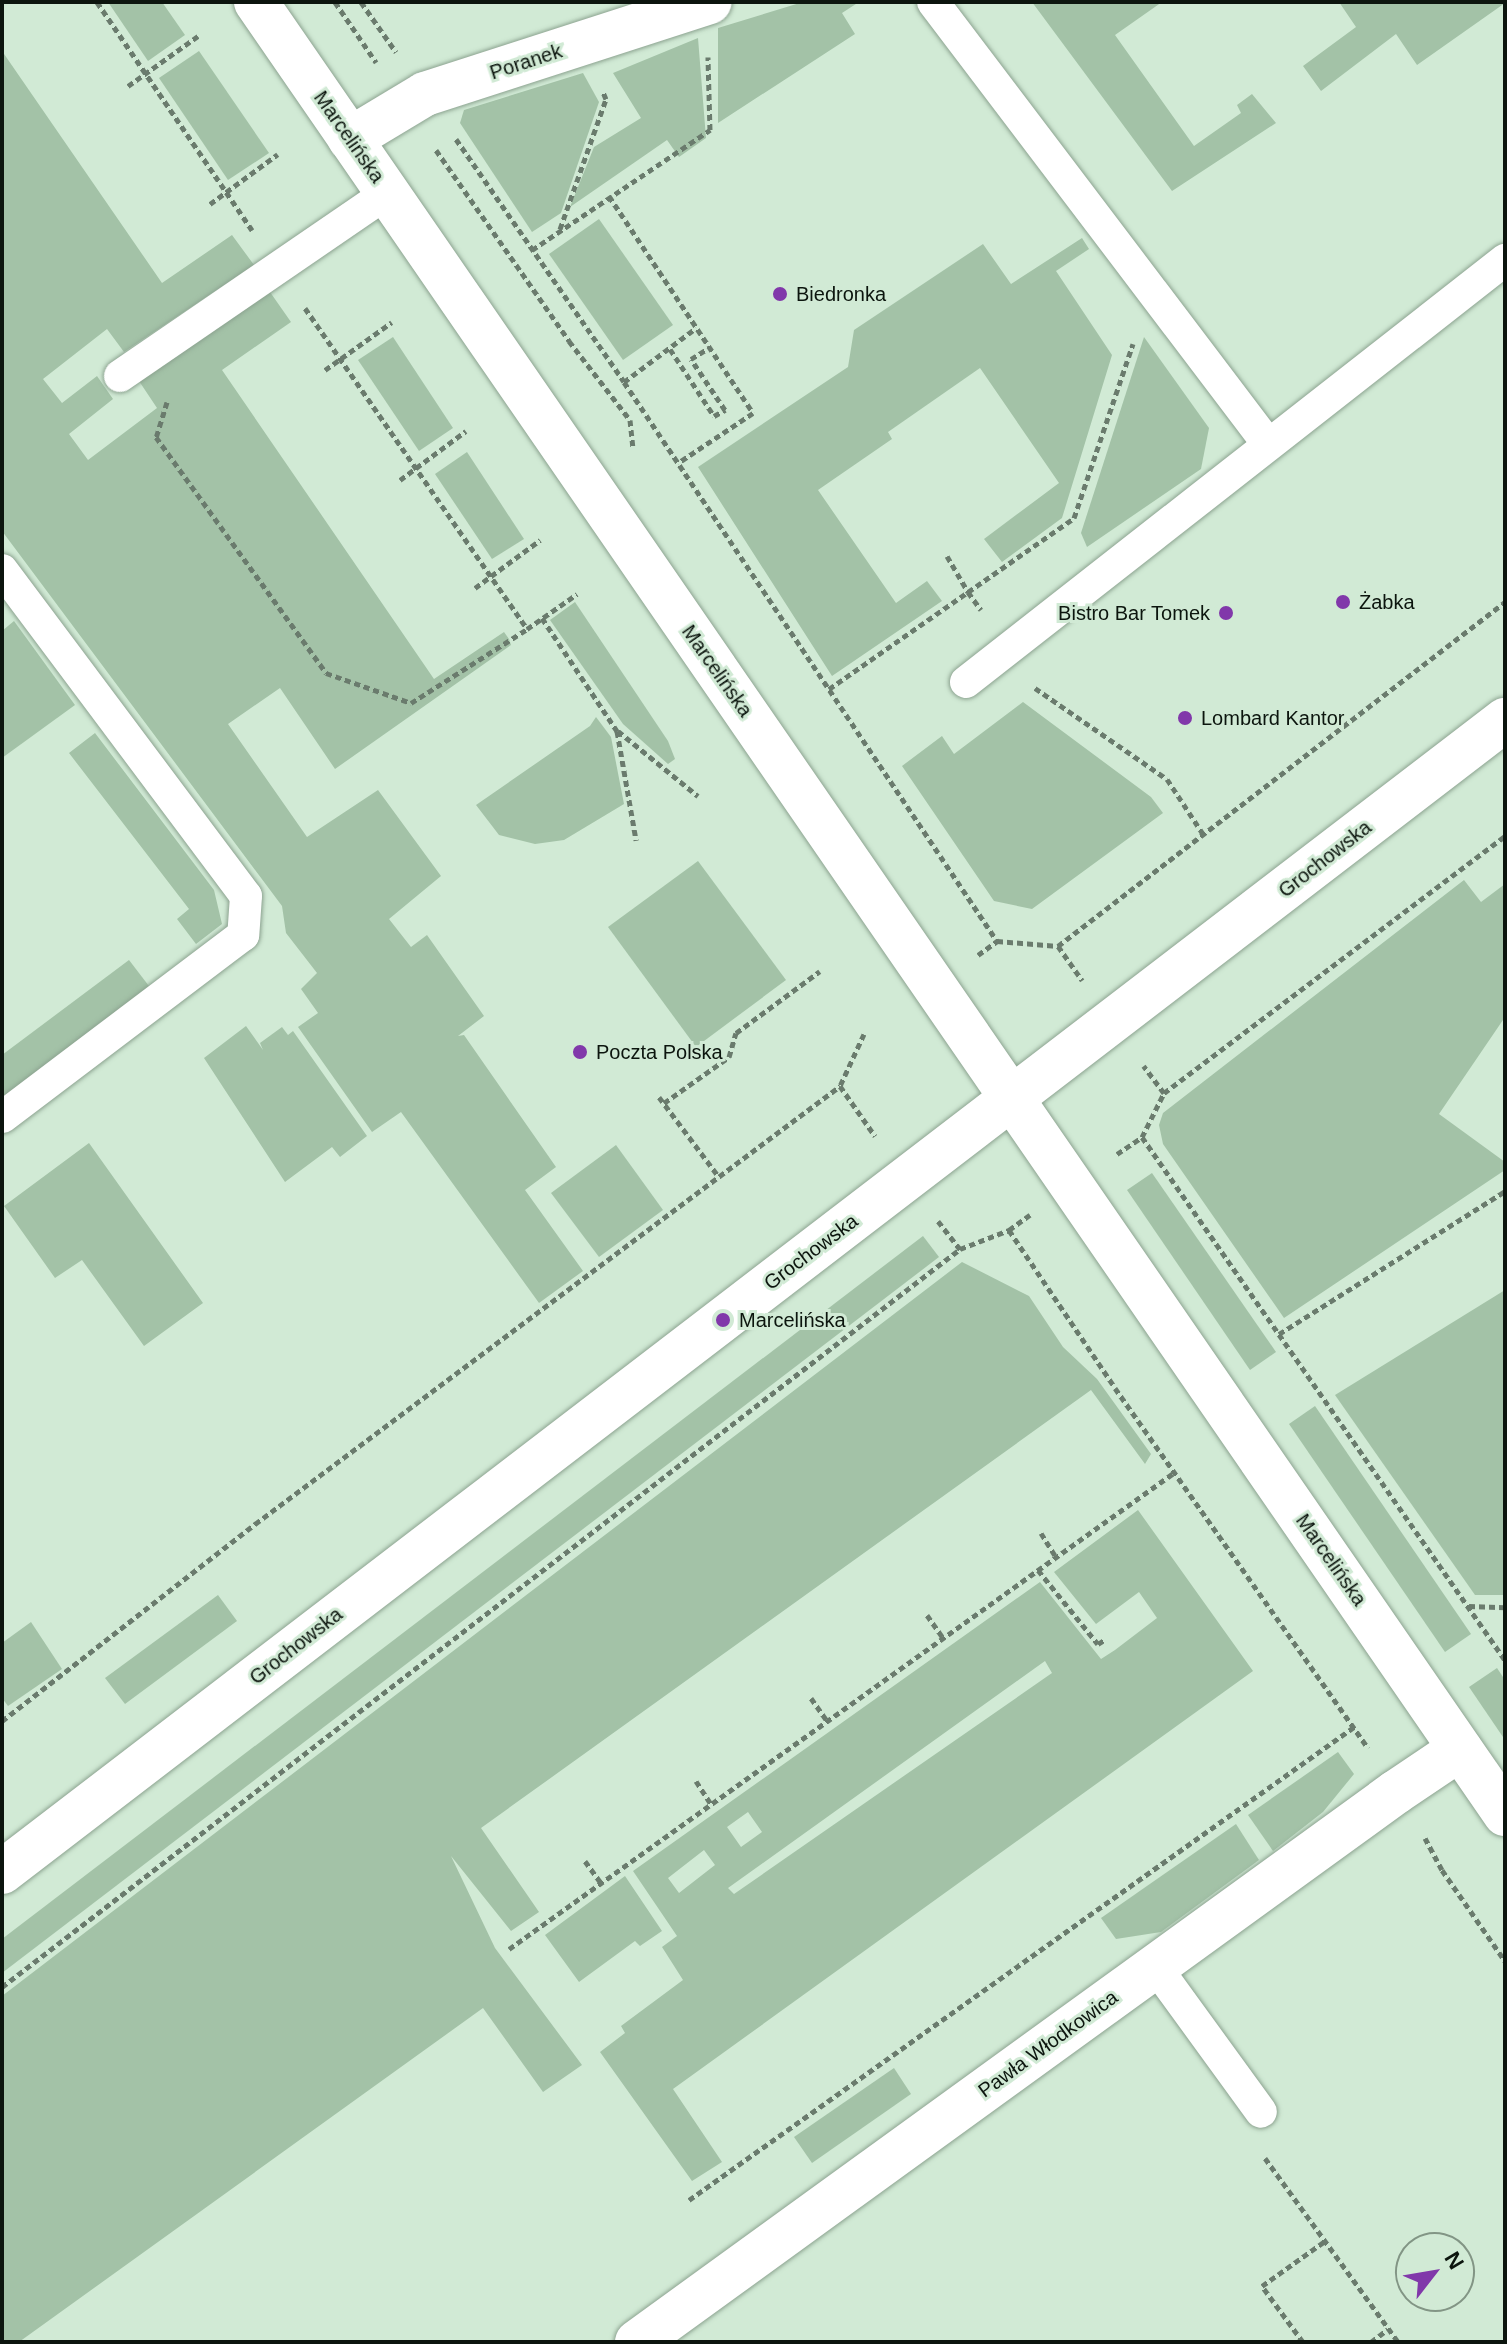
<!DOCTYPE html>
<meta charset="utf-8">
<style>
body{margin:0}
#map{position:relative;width:1507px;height:2344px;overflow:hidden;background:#d1ead5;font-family:Arial,sans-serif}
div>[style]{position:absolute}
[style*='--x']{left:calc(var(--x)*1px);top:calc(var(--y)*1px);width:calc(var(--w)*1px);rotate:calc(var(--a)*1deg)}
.green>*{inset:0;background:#a3c2a7}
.path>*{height:5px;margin-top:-2.5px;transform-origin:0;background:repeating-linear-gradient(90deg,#6a7b6d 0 6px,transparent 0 10px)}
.roads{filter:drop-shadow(0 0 2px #8ca390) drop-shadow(0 0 2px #8ca390)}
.service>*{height:32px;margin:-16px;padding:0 16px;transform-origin:16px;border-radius:16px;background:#fff}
.minor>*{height:44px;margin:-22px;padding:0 22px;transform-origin:22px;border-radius:22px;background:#fff}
.tertiary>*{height:44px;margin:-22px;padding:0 22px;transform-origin:22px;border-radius:22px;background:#fff}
.dots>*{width:22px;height:22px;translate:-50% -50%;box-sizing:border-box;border:4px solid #d1ead5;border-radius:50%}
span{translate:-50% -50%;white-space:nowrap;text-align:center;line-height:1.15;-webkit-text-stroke:6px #d1ead5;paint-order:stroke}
.street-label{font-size:20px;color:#0c150e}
.poi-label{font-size:20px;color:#0c150e}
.left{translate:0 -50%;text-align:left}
.right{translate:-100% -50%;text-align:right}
.frame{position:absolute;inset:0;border:4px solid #0c150e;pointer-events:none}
.north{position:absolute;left:1395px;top:2232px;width:80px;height:80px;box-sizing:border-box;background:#d1ead5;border:2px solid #829585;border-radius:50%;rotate:59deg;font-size:22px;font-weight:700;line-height:32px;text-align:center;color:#0c150e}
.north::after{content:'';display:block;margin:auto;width:28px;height:36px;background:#8138aa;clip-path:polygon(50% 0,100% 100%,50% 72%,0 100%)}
</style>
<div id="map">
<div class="green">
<div style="clip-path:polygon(108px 2px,162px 2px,185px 35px,148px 61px)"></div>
<div style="clip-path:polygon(803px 2px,859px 2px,842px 13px,855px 34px,718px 123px,718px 28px)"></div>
<div style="clip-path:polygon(1032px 2px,1162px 2px,1115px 35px,1194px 146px,1241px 113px,1237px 105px,1252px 94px,1276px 123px,1172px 191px)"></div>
<div style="clip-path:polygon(1339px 2px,1505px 2px,1505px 3px,1417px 65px,1396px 34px,1321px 91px,1303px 66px,1356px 27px)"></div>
<div style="clip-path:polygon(698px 38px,706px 138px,679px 157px,667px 140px,570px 207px,594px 147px,641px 118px,613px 73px)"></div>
<div style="clip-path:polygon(2px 51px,162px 283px,232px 235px,254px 265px,124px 352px,107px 329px,43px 379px,62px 403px,97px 376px,113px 399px,69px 434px,88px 460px,157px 408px,139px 381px,270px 292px,291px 322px,222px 370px,434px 679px,504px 632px,509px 639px,511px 645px,335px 769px,280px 688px,228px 724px,307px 837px,378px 790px,441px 876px,389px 919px,411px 947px,427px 935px,484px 1016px,458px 1036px,464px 1035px,556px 1167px,525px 1190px,583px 1271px,539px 1303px,401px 1112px,372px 1132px,298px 1027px,318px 1013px,301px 989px,317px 973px,286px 933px,282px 906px,2px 531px)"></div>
<div style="clip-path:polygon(199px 51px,269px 153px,228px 180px,159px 78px)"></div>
<div style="clip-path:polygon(583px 73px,599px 102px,561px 213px,532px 232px,460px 123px,464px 110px)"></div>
<div style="clip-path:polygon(599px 219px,673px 325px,623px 360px,549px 254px)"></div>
<div style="clip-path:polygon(1082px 238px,1089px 249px,1056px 271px,1112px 355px,1062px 518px,1002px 562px,984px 539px,1059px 483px,980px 368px,888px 432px,892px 439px,818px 490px,896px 603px,927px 581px,942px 601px,832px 676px,698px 467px,848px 367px,854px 330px,983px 244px,1011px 284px)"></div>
<div style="clip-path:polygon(393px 337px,453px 428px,419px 451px,358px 360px)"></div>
<div style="clip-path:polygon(1144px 337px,1209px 428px,1201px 469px,1087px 547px,1081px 533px)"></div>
<div style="clip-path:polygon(467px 452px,524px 539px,492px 559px,435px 474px)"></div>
<div style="clip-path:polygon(575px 602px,668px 741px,675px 759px,668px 764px,623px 724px,550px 620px)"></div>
<div style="clip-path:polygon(14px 621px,75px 705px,2px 758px,2px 631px)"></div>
<div style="clip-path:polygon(1023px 702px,1151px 797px,1163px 813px,1032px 909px,994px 901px,902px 766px,942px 736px,954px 754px)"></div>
<div style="clip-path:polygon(596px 717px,611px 737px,624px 804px,564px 840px,535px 844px,499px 835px,476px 805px,590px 726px)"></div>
<div style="clip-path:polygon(95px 733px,214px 890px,222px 924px,196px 944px,177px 919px,189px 909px,69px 753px)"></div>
<div style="clip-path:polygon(698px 861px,786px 980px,696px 1047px,608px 927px)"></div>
<div style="clip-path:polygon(1464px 880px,1481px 902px,1505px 884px,1505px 1017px,1439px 1114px,1505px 1162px,1505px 1170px,1284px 1318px,1163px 1144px,1159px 1125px,1163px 1113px)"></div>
<div style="clip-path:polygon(129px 960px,152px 990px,2px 1102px,2px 1055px)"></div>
<div style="clip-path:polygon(246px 1026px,263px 1050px,260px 1043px,282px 1027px,288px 1035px,293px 1031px,367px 1136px,340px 1157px,332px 1147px,285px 1182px,204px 1058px)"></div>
<div style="clip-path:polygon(89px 1143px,203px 1303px,144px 1346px,82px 1260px,55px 1278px,4px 1206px)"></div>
<div style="clip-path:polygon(616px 1145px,663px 1210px,599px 1257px,551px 1193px)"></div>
<div style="clip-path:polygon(1152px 1173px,1276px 1352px,1250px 1370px,1127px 1190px)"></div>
<div style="clip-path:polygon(923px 1236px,939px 1257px,2px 1973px,2px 1939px)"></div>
<div style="clip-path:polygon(962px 1262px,1029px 1296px,1063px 1347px,1097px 1379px,1151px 1454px,1145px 1464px,1091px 1390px,481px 1828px,539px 1912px,511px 1931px,451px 1856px,495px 1948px,582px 2065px,543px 2092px,483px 2008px,19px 2342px,2px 2342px,2px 1996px)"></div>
<div style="clip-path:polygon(1505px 1290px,1505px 1595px,1475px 1595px,1335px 1395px)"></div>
<div style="clip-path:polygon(1315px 1406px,1471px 1634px,1445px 1652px,1289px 1424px)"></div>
<div style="clip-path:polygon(evenodd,1138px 1510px,1253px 1671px,673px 2089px,722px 2162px,692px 2181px,600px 2052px,625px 2033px,621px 2026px,683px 1980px,662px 1947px,677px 1936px,633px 1871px,1040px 1582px,1101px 1659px,1115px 1650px,1157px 1618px,1139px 1592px,1096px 1624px,1054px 1572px,1138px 1510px,1045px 1661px,1052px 1673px,734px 1894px,728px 1888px,1045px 1661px,1138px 1510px,748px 1812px,762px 1832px,741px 1847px,727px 1827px,748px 1812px,1138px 1510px,704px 1850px,715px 1865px,679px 1893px,668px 1878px,704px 1850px)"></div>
<div style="clip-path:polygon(218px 1595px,237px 1621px,125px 1704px,105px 1678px)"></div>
<div style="clip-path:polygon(31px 1622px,62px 1669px,8px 1706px,2px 1698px,2px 1643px)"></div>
<div style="clip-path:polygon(1497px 1668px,1505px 1680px,1505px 1740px,1469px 1687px)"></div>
<div style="clip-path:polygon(1338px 1752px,1354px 1774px,1323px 1812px,1273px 1851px,1248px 1815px)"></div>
<div style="clip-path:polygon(1236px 1824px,1259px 1860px,1161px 1932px,1116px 1939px,1101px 1918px)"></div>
<div style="clip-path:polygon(625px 1876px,662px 1931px,640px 1946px,635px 1941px,579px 1982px,545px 1935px)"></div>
<div style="clip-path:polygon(894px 2068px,911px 2094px,812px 2163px,794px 2137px)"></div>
</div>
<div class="path">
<div style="--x:97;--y:2;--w:276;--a:55.8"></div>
<div style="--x:335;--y:2;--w:73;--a:55.7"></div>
<div style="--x:361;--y:2;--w:61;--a:55"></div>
<div style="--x:128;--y:86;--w:86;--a:-35.5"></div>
<div style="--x:456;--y:139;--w:295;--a:55.3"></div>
<div style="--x:624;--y:382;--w:672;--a:56.29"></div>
<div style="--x:436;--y:150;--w:233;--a:55.1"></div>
<div style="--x:569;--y:341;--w:100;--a:52.3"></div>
<div style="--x:630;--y:420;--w:29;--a:84"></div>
<div style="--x:609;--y:196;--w:260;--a:56.4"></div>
<div style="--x:753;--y:413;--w:90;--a:146.3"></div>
<div style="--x:210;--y:204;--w:84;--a:-36.3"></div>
<div style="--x:560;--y:229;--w:138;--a:-70.5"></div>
<div style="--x:606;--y:99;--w:8;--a:-113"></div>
<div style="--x:532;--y:250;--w:215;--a:-34"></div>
<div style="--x:710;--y:130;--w:73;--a:-91.6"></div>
<div style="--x:305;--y:308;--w:390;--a:55.3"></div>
<div style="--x:527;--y:629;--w:61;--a:-35"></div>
<div style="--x:670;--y:349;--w:80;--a:56.7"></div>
<div style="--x:714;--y:416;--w:13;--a:-29"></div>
<div style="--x:725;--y:410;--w:61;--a:-123.7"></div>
<div style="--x:691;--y:359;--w:22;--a:-32"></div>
<div style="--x:325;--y:370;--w:82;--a:-35.6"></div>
<div style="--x:624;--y:382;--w:90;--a:-36.9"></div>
<div style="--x:167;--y:402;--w:37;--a:107"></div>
<div style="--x:156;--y:437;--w:291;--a:54.2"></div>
<div style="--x:326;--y:673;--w:90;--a:19.4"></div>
<div style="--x:411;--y:703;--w:138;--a:-32.5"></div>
<div style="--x:400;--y:480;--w:82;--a:-36.6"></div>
<div style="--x:947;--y:556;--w:42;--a:59.7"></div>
<div style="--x:968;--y:592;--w:129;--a:-34.9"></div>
<div style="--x:1074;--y:518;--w:184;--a:-71.3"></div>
<div style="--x:475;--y:588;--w:81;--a:-36.4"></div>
<div style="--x:542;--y:618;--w:136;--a:56.4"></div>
<div style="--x:617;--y:731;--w:111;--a:80.1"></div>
<div style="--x:1035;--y:688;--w:160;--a:34.6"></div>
<div style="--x:1167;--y:779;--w:66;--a:56.8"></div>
<div style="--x:829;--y:689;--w:169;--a:-34.9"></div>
<div style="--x:968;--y:592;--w:22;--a:54"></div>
<div style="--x:618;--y:731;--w:103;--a:39.1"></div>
<div style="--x:1058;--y:946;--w:564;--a:-37.58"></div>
<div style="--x:978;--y:955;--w:24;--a:-36"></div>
<div style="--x:997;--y:941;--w:61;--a:4.7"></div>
<div style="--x:1058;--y:946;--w:42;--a:54.8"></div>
<div style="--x:864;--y:1034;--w:57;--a:114.8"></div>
<div style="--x:840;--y:1086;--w:61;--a:55"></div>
<div style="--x:1164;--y:1093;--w:427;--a:-37"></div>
<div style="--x:659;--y:1097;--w:100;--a:53.1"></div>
<div style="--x:664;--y:1103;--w:80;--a:-35.3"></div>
<div style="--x:729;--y:1057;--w:25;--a:-74"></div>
<div style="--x:736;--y:1033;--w:104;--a:-36.4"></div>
<div style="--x:1142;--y:1137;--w:637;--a:55.24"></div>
<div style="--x:1117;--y:1154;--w:30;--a:-34"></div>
<div style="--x:1142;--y:1137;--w:49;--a:-63.4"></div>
<div style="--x:1164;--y:1093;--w:34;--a:-127"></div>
<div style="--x:938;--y:1221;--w:36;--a:52"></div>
<div style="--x:960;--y:1249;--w:53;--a:-21.2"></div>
<div style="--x:1009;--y:1230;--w:26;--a:-36"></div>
<div style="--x:1009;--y:1230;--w:190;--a:56.1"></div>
<div style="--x:1115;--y:1388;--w:440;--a:54.9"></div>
<div style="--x:1279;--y:1334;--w:267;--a:-32.3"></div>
<div style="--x:1041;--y:1533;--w:28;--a:58"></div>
<div style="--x:1038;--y:1570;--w:95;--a:51"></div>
<div style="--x:1098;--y:1644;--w:9;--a:-32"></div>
<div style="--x:1469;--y:1606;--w:36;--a:2"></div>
<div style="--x:927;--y:1615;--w:28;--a:55"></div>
<div style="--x:811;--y:1698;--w:28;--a:55"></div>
<div style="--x:2;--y:1721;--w:321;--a:-37.9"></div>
<div style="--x:255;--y:1524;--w:731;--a:-36.82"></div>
<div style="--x:696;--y:1781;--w:27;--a:57"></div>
<div style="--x:1425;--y:1838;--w:36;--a:62"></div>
<div style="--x:1442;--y:1870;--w:111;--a:55.3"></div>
<div style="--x:585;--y:1861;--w:27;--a:54"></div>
<div style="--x:509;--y:1949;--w:819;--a:-35.61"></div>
<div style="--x:2;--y:1987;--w:1209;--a:-37.61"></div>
<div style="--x:1265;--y:2158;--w:227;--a:54.1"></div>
<div style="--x:689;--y:2200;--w:816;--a:-35.42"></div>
<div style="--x:1303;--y:2342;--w:69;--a:-126.2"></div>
<div style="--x:1262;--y:2286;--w:77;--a:-35.5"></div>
<div style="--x:1371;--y:2342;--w:21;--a:-37"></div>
</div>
<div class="roads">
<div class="service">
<div style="--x:933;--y:2;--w:555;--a:52.84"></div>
<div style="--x:120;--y:376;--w:324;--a:-34.4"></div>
<div style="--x:2;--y:570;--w:407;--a:53.2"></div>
<div style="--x:246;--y:896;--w:39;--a:94"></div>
<div style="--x:243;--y:935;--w:302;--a:142.9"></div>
<div style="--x:966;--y:682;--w:685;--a:-38.06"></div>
<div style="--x:1155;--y:1966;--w:180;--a:54"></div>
</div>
<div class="minor">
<div style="--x:350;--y:139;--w:87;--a:-31"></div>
<div style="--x:425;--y:94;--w:299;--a:-17.9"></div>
<div style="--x:637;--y:2342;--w:937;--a:-35.93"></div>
<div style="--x:1396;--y:1792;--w:77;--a:-33.9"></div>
</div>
<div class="tertiary">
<div style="--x:256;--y:2;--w:2201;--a:55.42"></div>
<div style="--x:2;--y:1872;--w:1894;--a:-37.47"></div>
</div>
</div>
<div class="dots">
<div style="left:780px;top:294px;background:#8138aa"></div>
<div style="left:1343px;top:602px;background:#8138aa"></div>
<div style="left:1226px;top:613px;background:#8138aa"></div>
<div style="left:1185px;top:718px;background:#8138aa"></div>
<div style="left:580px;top:1052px;background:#8138aa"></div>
<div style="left:723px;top:1320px;background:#8138aa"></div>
</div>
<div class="street-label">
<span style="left:526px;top:62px;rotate:-18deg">Poranek</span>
<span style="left:349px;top:137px;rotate:55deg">Marcelińska</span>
<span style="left:717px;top:671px;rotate:55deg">Marcelińska</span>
<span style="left:1325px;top:859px;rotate:-38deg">Grochowska</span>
<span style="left:811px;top:1252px;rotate:-37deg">Grochowska</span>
<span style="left:1331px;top:1560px;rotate:55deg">Marcelińska</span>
<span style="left:296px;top:1646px;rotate:-38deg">Grochowska</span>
<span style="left:1048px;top:2044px;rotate:-36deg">Pawła Włodkowica</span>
</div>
<div class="poi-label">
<span class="left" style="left:796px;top:294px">Biedronka</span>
<span class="left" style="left:1359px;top:602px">Żabka</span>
<span class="right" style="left:1210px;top:613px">Bistro Bar Tomek</span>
<span class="left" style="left:1201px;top:718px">Lombard Kantor</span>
<span class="left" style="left:596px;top:1052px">Poczta Polska</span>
<span class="left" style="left:739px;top:1320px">Marcelińska</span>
</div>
<div class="frame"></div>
<div class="north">N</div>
</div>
